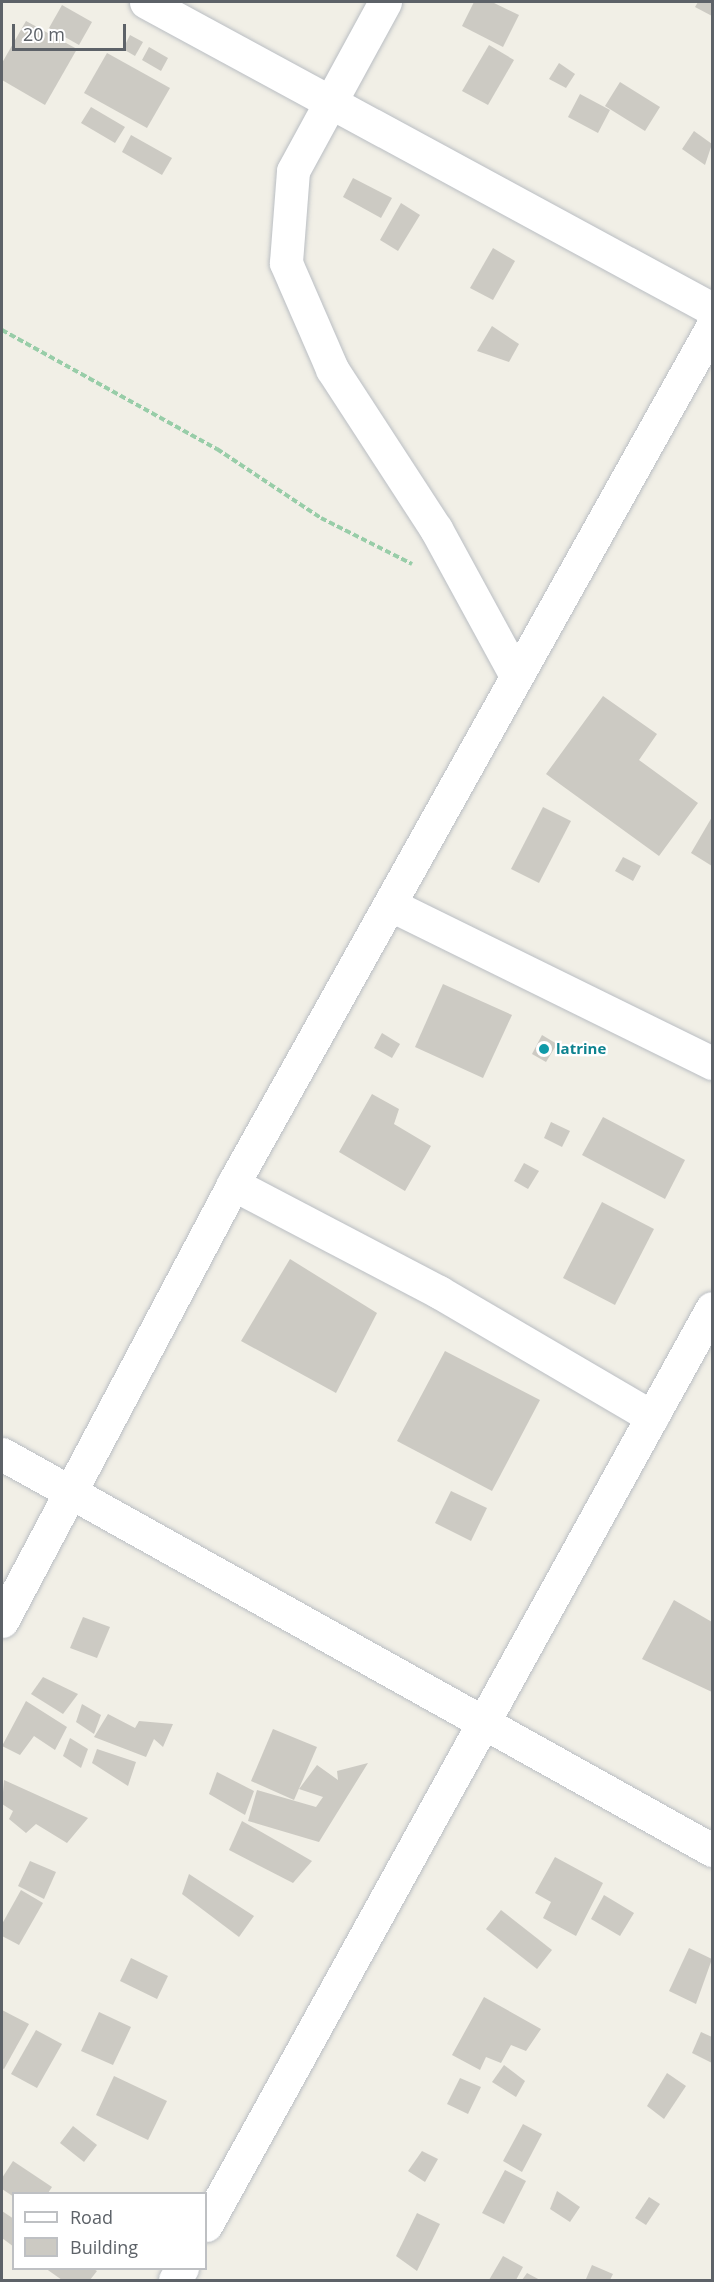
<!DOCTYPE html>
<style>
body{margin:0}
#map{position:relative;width:714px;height:2282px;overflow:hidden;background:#f1efe6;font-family:"Open Sans",sans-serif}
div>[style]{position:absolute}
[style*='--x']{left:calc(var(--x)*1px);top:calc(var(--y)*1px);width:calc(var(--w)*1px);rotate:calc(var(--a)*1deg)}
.building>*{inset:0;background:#cccac3}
.path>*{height:4px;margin-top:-2px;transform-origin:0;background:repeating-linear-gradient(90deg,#98cda8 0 6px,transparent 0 9px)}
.roads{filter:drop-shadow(0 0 2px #babec3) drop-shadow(0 0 2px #babec3)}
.minor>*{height:33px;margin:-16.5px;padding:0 16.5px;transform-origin:16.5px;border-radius:16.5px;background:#fff}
.dots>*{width:16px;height:16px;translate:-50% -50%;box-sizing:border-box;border:3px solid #fff;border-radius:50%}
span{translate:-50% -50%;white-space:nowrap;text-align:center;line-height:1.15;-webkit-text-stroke:4.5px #fff;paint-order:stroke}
.culture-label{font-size:15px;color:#0d838f;font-weight:700}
.left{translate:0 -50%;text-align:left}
.frame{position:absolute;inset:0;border:3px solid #5d6268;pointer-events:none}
.legend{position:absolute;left:12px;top:2192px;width:195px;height:78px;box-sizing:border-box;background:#fff;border:2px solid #bec0c3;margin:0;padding:8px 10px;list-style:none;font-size:18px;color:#5d6268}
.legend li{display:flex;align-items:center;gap:12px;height:30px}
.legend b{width:30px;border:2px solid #bec0c3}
.scale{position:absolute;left:12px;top:24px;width:114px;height:27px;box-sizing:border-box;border:3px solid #5d6268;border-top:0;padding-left:8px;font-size:18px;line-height:21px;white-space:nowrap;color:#5d6268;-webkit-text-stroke:4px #fff;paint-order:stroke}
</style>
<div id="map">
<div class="building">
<div style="clip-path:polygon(474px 2px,492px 2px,519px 15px,503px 47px,462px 26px)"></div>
<div style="clip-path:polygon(698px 2px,712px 2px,712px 16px,695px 7px)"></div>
<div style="clip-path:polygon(62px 5px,92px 22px,79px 45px,49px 28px)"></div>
<div style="clip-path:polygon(26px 21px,77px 49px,45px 105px,2px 80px,2px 63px)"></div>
<div style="clip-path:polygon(130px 35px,143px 42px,135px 56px,123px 49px)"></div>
<div style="clip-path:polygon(489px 45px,514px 60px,488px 105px,462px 91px)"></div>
<div style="clip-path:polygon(149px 47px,168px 58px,161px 71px,142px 60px)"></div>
<div style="clip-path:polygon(107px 53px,170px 88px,147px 128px,84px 93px)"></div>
<div style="clip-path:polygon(559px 63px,575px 74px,566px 88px,549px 79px)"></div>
<div style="clip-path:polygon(620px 82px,660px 107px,645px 131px,605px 106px)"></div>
<div style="clip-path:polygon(580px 94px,610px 110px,598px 133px,568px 117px)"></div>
<div style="clip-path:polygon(91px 107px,125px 127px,115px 143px,81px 123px)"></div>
<div style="clip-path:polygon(694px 131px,712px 144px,705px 165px,682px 149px)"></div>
<div style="clip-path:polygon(131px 135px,172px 158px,162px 175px,122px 152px)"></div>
<div style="clip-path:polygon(353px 178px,392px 198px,381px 218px,343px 197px)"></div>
<div style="clip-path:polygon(401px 203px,420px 215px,398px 251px,380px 240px)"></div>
<div style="clip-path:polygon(493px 248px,515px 261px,493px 300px,470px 288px)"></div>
<div style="clip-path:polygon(492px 326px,519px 344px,509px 362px,477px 351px)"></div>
<div style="clip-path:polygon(603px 696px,657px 734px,639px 760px,698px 803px,659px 856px,546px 774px)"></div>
<div style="clip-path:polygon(543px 807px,571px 821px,539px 883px,511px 869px)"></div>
<div style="clip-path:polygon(712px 817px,712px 866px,691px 853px)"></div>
<div style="clip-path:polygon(623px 857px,641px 866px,633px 881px,615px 871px)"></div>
<div style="clip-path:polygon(443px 984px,512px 1015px,483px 1078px,415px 1047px)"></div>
<div style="clip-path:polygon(382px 1033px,400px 1044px,392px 1058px,374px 1048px)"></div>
<div style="clip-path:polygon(542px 1035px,557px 1044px,546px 1062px,532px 1054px)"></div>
<div style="clip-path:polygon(372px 1094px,399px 1109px,394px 1124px,431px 1146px,405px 1191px,339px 1152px)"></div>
<div style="clip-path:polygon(603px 1117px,685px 1160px,665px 1199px,582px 1155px)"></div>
<div style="clip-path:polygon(551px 1122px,570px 1131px,562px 1147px,544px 1138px)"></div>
<div style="clip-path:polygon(524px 1163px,539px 1171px,528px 1189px,514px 1181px)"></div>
<div style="clip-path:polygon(602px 1202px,654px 1229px,615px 1305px,563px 1278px)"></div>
<div style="clip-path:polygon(290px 1259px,377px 1313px,336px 1393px,241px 1341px)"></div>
<div style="clip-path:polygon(445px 1351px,540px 1400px,492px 1491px,397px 1441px)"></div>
<div style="clip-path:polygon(451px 1491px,487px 1508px,471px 1541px,435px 1523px)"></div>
<div style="clip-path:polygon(674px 1600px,712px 1622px,712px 1692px,642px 1659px)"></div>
<div style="clip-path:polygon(83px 1617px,110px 1627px,97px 1658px,70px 1648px)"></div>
<div style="clip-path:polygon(43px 1677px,78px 1694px,63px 1714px,31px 1694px)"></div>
<div style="clip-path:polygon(26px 1701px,67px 1727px,55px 1750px,34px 1736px,20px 1755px,2px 1746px)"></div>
<div style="clip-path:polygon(82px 1704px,101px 1715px,94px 1734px,76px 1722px)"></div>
<div style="clip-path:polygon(108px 1714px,135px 1728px,139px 1721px,173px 1724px,163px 1747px,154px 1739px,146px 1757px,94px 1737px)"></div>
<div style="clip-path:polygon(273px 1729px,317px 1747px,294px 1800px,251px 1781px)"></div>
<div style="clip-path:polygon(70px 1738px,88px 1749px,81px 1768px,63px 1756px)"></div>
<div style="clip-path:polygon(97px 1749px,136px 1762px,128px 1786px,92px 1763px)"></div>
<div style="clip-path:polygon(368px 1763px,319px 1842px,248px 1821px,257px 1790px,316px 1807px,323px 1797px,299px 1789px,317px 1765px,338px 1780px,337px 1771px)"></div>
<div style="clip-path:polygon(217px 1772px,254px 1791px,245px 1815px,209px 1794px)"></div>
<div style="clip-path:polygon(4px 1780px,88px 1818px,67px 1843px,36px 1824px,26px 1833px,9px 1819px,13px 1811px,2px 1804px)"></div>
<div style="clip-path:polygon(242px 1821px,312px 1861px,293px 1883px,229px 1850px)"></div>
<div style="clip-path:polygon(555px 1857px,603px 1883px,576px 1936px,543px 1918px,551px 1902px,535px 1893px)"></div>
<div style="clip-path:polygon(30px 1861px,56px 1872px,44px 1899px,18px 1886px)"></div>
<div style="clip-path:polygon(189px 1874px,254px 1916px,239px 1937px,182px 1894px)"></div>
<div style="clip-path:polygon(21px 1890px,43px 1903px,19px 1945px,2px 1936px,2px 1924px)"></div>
<div style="clip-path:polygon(604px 1895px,634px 1913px,620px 1936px,591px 1919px)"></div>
<div style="clip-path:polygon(501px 1910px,552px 1950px,537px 1969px,486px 1929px)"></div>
<div style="clip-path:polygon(689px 1948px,712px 1959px,696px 2004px,669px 1991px)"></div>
<div style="clip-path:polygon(131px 1958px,168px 1976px,157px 1999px,120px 1981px)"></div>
<div style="clip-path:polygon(484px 1997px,541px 2029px,526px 2051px,511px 2045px,501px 2063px,486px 2057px,480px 2070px,452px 2055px)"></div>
<div style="clip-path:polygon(2px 2010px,29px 2024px,4px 2069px,2px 2068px)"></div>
<div style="clip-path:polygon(99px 2012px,131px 2027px,113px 2065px,81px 2051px)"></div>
<div style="clip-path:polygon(36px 2030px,62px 2044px,37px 2088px,11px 2074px)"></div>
<div style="clip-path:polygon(701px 2032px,712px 2037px,712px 2063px,692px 2053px)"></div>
<div style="clip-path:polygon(504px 2065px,525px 2081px,516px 2097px,492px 2082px)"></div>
<div style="clip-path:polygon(667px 2073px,686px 2086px,664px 2119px,647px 2106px)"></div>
<div style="clip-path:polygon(114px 2076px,167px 2101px,148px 2140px,96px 2115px)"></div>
<div style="clip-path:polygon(460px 2078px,481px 2087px,468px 2114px,447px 2104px)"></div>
<div style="clip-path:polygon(523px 2124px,542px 2134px,522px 2172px,503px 2161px)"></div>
<div style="clip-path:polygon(73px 2126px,97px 2145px,84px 2162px,60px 2143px)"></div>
<div style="clip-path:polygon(422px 2151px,438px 2159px,425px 2182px,408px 2171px)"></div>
<div style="clip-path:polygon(13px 2161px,52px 2187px,48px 2193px,14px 2197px,2px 2189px,2px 2178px)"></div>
<div style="clip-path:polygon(505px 2170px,526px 2181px,504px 2224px,482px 2213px)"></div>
<div style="clip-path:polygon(557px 2191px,580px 2207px,570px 2222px,550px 2209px)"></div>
<div style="clip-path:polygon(649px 2197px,660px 2204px,646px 2225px,635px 2218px)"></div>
<div style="clip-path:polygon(2px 2211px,14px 2219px,14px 2247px,2px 2238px)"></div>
<div style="clip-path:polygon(417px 2213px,440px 2224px,417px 2271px,396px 2256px)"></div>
<div style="clip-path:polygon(503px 2256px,523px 2267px,516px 2280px,489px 2280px)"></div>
<div style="clip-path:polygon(592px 2265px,613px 2274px,610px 2280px,586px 2279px)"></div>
<div style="clip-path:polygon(45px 2268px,92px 2268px,97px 2271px,90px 2280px,62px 2280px)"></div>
<div style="clip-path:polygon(527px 2273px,540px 2280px,522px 2280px)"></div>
</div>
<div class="path">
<div style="--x:2;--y:330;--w:246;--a:29"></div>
<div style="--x:217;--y:449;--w:125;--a:33.6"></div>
<div style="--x:321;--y:518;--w:102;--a:26.8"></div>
</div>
<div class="roads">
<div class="minor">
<div style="--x:146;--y:2;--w:644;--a:28.48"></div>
<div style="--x:385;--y:2;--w:192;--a:118.6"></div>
<div style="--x:293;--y:171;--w:92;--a:94.4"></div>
<div style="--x:286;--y:263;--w:116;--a:66.5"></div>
<div style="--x:332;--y:369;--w:191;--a:57"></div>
<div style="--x:436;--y:529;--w:165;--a:61.4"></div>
<div style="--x:391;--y:905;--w:358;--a:26.2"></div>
<div style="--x:233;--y:1184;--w:233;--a:27.7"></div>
<div style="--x:439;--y:1292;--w:247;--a:30.4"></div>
<div style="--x:2;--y:1454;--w:813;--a:29.15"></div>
<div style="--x:2;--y:1621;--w:494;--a:-62.1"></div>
<div style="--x:233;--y:1184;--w:982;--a:-60.8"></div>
<div style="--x:206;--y:2225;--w:1047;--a:-61.11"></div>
<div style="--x:175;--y:2280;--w:14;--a:-60"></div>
</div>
</div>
<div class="dots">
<div style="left:544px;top:1049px;background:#0f9aa8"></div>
</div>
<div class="culture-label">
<span class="left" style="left:556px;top:1049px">latrine</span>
</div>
<div class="frame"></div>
<ul class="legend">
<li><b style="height:8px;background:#fff"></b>Road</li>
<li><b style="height:16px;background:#cccac3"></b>Building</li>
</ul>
<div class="scale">20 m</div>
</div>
